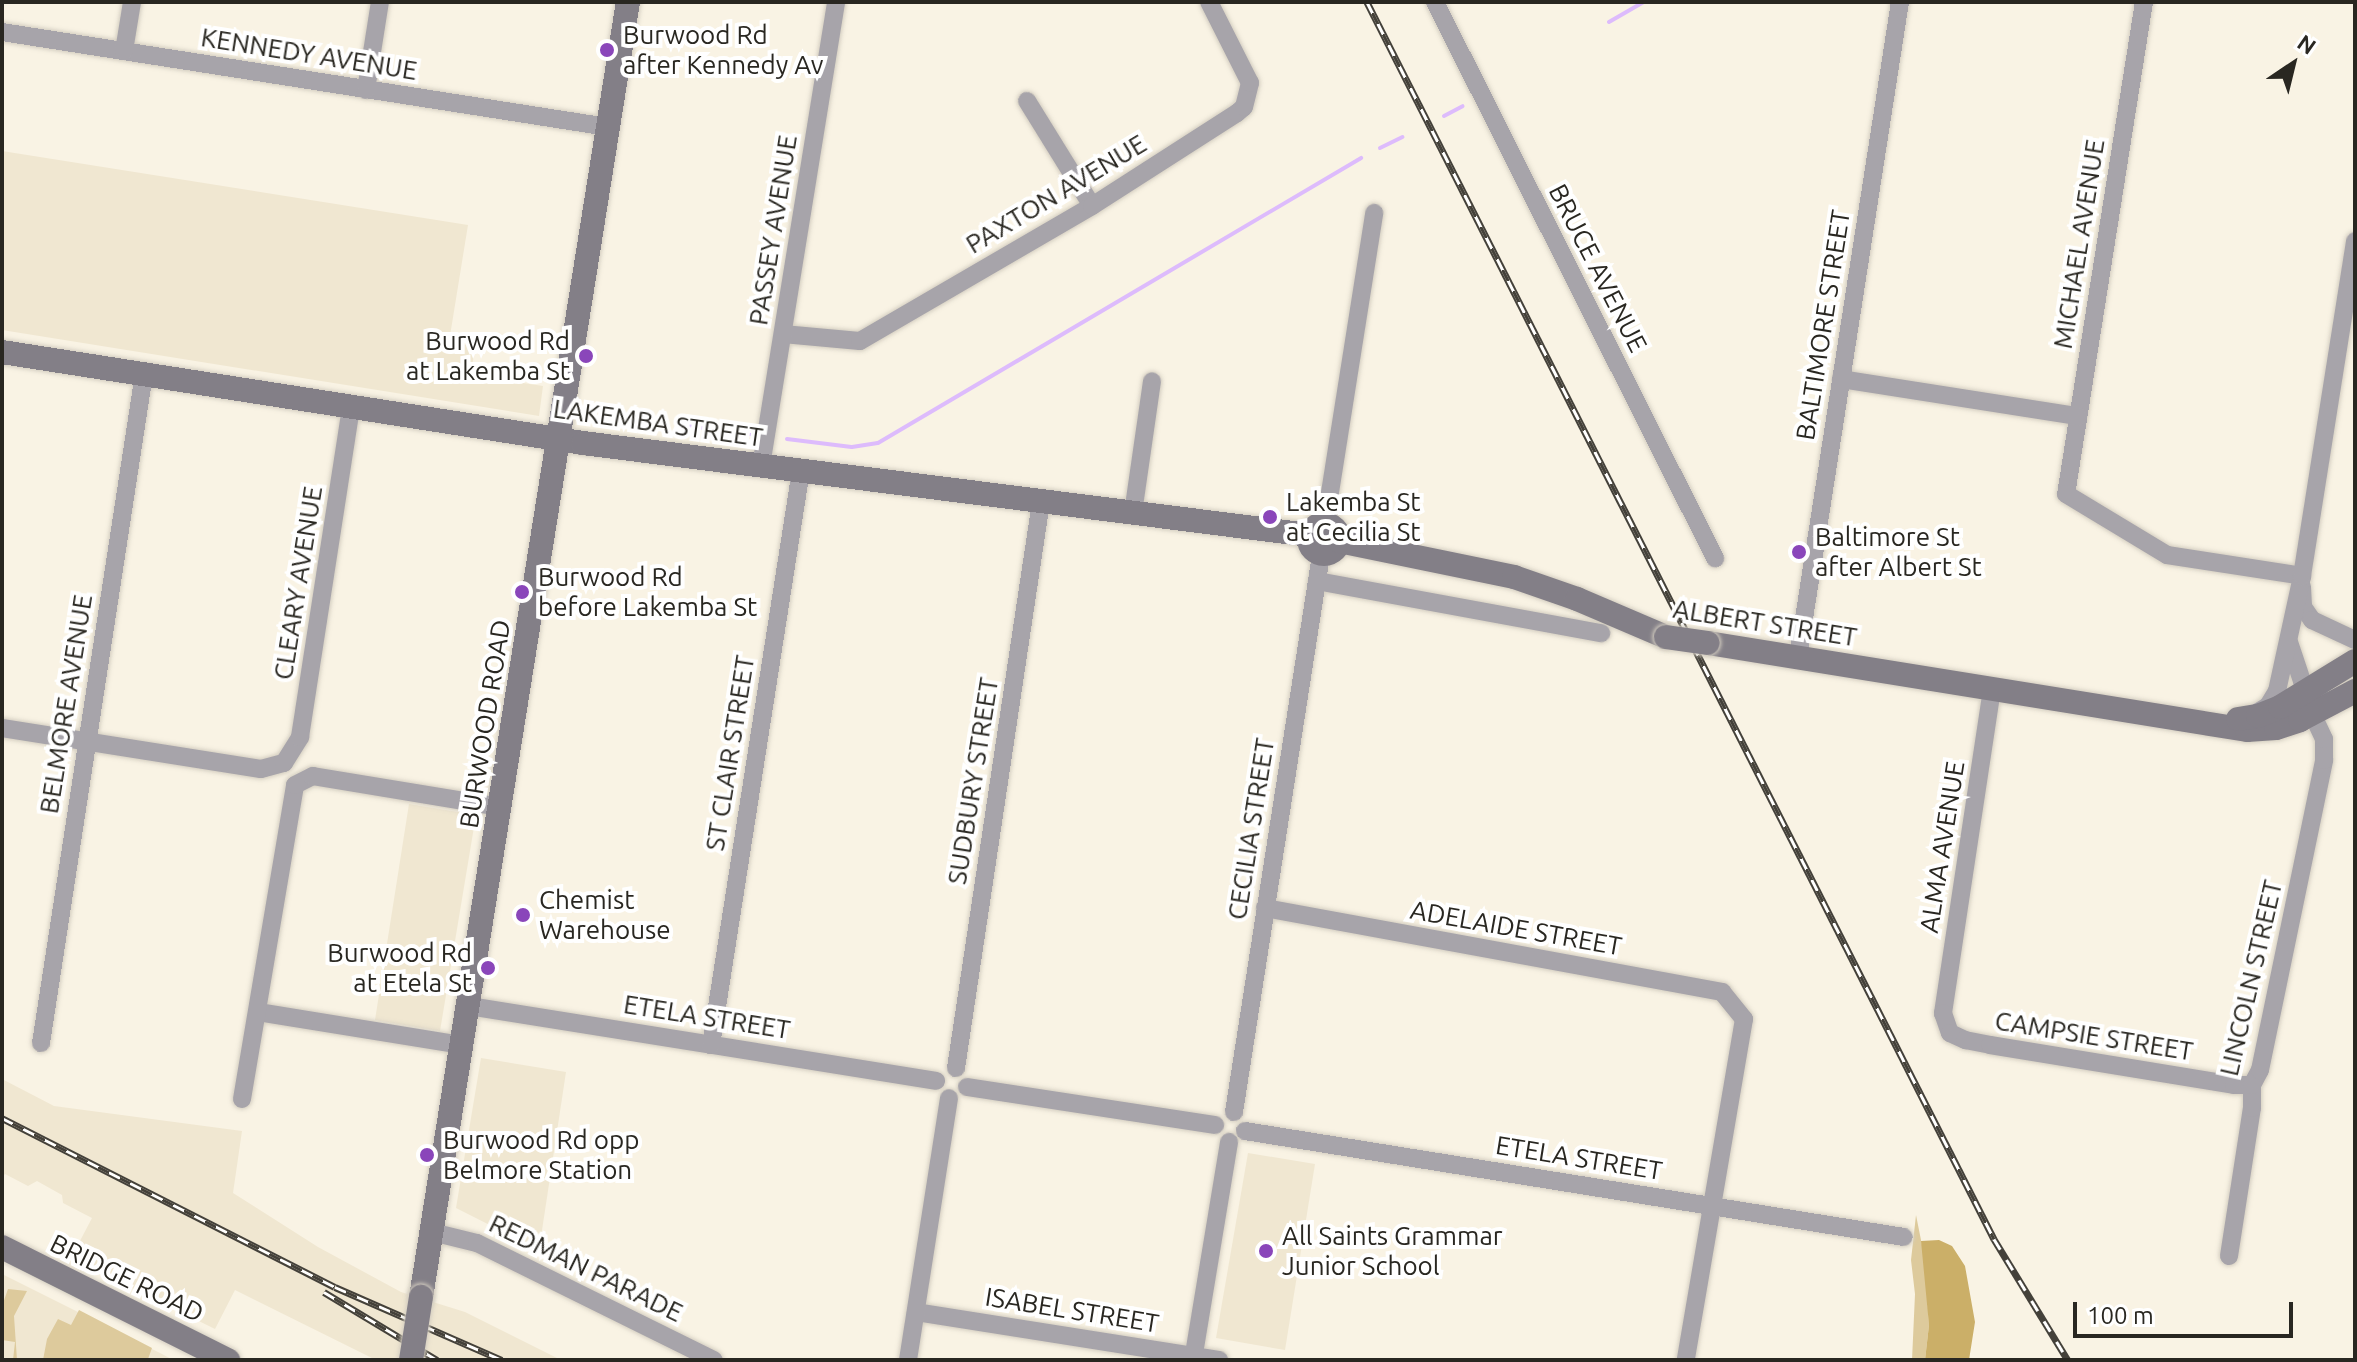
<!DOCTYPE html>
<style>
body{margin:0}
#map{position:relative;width:2357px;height:1362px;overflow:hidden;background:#f9f3e4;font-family:Ubuntu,sans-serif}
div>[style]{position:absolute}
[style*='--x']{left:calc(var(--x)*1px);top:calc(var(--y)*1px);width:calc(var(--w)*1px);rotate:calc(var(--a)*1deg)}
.built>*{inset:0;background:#f0e7d1}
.green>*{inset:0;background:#ddca9c}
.forest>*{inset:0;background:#cbaf68}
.stream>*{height:4px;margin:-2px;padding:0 2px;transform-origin:2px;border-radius:2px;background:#ddbbfc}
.roads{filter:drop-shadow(0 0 2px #d4cec1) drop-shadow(0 0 2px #d4cec1)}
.street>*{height:18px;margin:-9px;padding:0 9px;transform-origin:9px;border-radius:9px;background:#a7a4aa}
.secondary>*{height:24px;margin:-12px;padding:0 12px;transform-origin:12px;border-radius:12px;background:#837f87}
.secondary>.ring{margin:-12px;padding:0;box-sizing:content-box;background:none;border:24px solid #837f87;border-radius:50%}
.rail>*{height:7px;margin-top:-3.5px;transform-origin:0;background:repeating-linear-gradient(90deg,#fff 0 12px,#44413a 0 24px);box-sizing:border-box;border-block:2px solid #44413a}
.bridges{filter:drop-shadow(0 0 2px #d4cec1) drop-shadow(0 0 2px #d4cec1)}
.secondary-bridge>*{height:24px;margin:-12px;padding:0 12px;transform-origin:12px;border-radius:12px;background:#837f87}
.dots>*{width:22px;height:22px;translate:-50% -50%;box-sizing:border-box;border:4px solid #fff;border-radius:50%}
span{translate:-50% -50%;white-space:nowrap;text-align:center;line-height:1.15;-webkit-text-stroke:8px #fff;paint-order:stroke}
.poi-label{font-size:26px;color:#292721}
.left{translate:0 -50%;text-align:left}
.right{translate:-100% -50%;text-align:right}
.street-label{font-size:26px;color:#292721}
.frame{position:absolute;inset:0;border:4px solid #292721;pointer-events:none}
.north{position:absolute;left:2253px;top:24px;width:80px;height:80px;-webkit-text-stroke:6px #fff;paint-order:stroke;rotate:35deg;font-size:22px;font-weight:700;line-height:32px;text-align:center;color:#292721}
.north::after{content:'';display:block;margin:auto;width:28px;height:36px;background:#292721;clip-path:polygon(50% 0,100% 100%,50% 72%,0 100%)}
.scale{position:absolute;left:2073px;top:1302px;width:220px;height:36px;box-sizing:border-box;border:4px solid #292721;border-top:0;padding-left:10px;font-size:24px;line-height:28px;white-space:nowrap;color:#292721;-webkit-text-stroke:6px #fff;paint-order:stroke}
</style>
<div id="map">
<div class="built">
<div style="clip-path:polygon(2px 151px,468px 225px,449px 342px,475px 346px,471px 375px,543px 386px,539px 416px,2px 330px)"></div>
<div style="clip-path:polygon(409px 804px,476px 815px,440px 1031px,375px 1020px)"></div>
<div style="clip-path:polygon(481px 1058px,566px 1072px,539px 1250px,456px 1208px)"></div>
<div style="clip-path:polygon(2px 1079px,54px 1106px,242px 1131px,233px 1193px,318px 1247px,401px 1292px,465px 1312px,561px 1360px,376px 1360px,235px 1290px,215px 1329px,71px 1258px,92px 1218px,63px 1203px,62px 1195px,37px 1181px,28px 1186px,5px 1174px,2px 1178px)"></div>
<div style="clip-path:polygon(1248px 1153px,1315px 1164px,1285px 1350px,1216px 1338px)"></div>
<div style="clip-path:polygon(2px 1274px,160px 1353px,173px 1360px,2px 1360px)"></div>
</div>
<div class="green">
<div style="clip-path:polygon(1916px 1215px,1925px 1260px,1929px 1325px,1925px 1360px,1912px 1360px,1915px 1294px,1911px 1260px)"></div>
<div style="clip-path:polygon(8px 1289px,27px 1291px,14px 1316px,17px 1360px,13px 1360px,15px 1342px,2px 1340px,2px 1306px)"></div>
<div style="clip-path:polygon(79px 1310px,152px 1348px,148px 1359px,43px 1360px,47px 1339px,58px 1319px,71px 1325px)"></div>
</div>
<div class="forest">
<div style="clip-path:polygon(1939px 1240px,1952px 1246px,1965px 1266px,1975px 1322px,1969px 1360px,1925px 1360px,1929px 1325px,1921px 1241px)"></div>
</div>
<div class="stream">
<div style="--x:1609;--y:22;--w:39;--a:-30"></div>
<div style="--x:1444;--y:116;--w:21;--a:-28"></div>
<div style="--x:1380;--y:148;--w:25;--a:-26"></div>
<div style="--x:689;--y:426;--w:62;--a:7.5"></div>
<div style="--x:787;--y:439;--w:65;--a:7"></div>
<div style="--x:852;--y:447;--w:26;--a:-9"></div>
<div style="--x:878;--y:443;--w:561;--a:-30.54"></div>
</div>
<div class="roads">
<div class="street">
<div style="--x:1435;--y:2;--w:623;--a:63.27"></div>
<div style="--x:2144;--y:2;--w:498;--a:99"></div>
<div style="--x:2066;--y:494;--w:118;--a:31.1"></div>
<div style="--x:2167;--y:555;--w:137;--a:8.8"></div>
<div style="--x:2;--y:32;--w:613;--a:8.91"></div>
<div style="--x:124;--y:51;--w:50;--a:-80.7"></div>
<div style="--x:366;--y:90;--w:89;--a:-81"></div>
<div style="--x:1027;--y:101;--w:123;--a:58.2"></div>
<div style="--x:783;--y:334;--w:77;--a:5.2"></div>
<div style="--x:860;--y:341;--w:268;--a:-30.2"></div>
<div style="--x:1092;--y:206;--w:172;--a:-32.7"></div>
<div style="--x:1237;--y:113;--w:9;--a:-41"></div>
<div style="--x:1244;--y:107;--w:25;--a:-76"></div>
<div style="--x:1250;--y:83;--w:91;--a:-116.8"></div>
<div style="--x:1841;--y:379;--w:240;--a:8.9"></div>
<div style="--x:761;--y:466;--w:470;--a:-80.8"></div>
<div style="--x:1133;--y:513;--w:133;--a:-81.8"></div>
<div style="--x:1325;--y:524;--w:315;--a:-81"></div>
<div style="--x:1317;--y:581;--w:289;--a:10.4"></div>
<div style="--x:2302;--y:587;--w:20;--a:87"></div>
<div style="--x:2303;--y:607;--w:16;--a:55"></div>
<div style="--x:2312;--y:620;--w:47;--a:24.9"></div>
<div style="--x:2289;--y:642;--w:41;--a:71.6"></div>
<div style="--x:2302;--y:681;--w:21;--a:39"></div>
<div style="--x:1798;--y:657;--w:663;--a:-81.15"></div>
<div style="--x:1992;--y:689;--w:328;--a:98.6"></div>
<div style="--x:1943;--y:1013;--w:21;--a:71"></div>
<div style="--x:1950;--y:1033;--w:17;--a:25"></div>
<div style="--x:1965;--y:1040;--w:25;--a:11"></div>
<div style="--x:1990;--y:1045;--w:247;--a:9.3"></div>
<div style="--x:2234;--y:1085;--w:18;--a:0"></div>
<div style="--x:2258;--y:712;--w:12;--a:-31"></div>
<div style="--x:2268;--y:706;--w:17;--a:-59"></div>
<div style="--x:2277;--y:691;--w:118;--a:-77.7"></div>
<div style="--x:2302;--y:576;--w:339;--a:-81"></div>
<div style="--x:2;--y:728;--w:262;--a:9"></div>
<div style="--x:261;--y:769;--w:24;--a:-15"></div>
<div style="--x:284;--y:763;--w:31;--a:-58"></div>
<div style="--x:300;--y:737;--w:334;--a:-81.2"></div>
<div style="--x:1265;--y:908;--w:465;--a:10.4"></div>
<div style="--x:1722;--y:992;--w:35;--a:51"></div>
<div style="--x:1744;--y:1019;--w:346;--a:99.7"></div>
<div style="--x:469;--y:1006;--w:473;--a:9.1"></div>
<div style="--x:258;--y:1012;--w:207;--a:9.2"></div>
<div style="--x:41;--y:1043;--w:677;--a:-81.25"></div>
<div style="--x:711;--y:1045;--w:582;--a:-81.1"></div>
<div style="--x:956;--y:1068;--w:572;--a:-81.46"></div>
<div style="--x:967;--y:1087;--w:251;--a:8.7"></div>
<div style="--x:242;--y:1099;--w:318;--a:-80.4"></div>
<div style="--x:295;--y:785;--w:20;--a:-27"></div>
<div style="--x:313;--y:776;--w:190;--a:9.4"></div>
<div style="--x:1234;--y:1112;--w:564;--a:-81.12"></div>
<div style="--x:1245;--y:1131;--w:667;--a:9.14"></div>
<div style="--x:432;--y:1232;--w:46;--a:13.7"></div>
<div style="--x:477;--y:1243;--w:264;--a:26.3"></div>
<div style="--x:2229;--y:1256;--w:150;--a:-81.2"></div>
<div style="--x:2252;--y:1108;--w:23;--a:-90"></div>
<div style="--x:2252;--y:1085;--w:17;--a:-62"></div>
<div style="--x:2260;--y:1070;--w:317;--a:-78.3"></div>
<div style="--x:2324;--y:760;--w:21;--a:-90"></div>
<div style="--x:2324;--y:739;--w:26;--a:-115"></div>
<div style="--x:916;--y:1312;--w:307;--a:9"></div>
<div style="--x:908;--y:1360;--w:265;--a:-81.1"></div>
<div style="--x:1193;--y:1360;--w:221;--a:-80.6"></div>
</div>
<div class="secondary">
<div style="--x:2;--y:352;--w:588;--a:8.9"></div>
<div style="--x:583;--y:443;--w:732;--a:7.22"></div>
<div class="ring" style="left:1309px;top:524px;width:6px;height:6px"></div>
<div style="--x:1339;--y:541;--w:179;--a:11.6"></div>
<div style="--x:1514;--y:577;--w:67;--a:19.2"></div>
<div style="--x:1577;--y:599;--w:97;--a:23.1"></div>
<div style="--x:1708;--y:643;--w:546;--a:9.17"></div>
<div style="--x:2247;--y:730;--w:29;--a:-4"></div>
<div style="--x:2276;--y:728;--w:25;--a:-18"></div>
<div style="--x:2300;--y:720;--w:62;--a:-27.8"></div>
<div style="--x:2238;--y:719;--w:20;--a:-9"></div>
<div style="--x:2258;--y:716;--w:24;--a:-22"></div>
<div style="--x:2280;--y:707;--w:88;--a:-31.5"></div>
<div style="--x:2;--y:1247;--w:253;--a:26.6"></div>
<div style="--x:421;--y:1297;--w:1311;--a:-80.92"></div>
</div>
</div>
<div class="rail">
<div style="--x:1367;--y:2;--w:1387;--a:63.12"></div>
<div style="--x:1994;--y:1239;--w:142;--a:58.6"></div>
<div style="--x:2;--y:1118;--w:373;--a:26.9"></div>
<div style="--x:335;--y:1287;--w:182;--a:23.6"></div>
<div style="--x:324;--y:1292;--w:132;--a:31"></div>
</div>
<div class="bridges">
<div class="secondary-bridge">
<div style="--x:1666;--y:637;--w:42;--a:8.1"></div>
<div style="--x:411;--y:1360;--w:64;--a:-81"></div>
</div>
</div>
<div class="dots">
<div style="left:607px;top:50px;background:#8a46ba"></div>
<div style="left:586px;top:356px;background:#8a46ba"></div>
<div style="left:1270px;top:517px;background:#8a46ba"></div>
<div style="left:1799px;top:552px;background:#8a46ba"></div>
<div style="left:522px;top:592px;background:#8a46ba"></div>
<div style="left:523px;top:915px;background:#8a46ba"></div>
<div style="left:488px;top:968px;background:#8a46ba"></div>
<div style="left:427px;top:1155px;background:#8a46ba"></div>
<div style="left:1266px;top:1251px;background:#8a46ba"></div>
</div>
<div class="poi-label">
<span class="left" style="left:623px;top:50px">Burwood Rd<br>after Kennedy Av</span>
<span class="right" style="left:570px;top:356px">Burwood Rd<br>at Lakemba St</span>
<span class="left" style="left:1286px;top:517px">Lakemba St<br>at Cecilia St</span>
<span class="left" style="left:1815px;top:552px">Baltimore St<br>after Albert St</span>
<span class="left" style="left:538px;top:592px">Burwood Rd<br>before Lakemba St</span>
<span class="left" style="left:539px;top:915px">Chemist<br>Warehouse</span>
<span class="right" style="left:472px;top:968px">Burwood Rd<br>at Etela St</span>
<span class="left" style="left:443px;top:1155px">Burwood Rd opp<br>Belmore Station</span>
<span class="left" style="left:1282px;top:1251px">All Saints Grammar<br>Junior School</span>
</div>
<div class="street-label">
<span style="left:309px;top:54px;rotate:9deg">KENNEDY AVENUE</span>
<span style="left:1056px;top:194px;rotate:-31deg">PAXTON AVENUE</span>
<span style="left:773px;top:230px;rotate:-81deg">PASSEY AVENUE</span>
<span style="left:2079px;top:244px;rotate:-81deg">MICHAEL AVENUE</span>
<span style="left:1598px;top:268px;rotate:63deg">BRUCE AVENUE</span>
<span style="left:1823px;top:325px;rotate:-81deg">BALTIMORE STREET</span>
<span style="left:658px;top:423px;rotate:8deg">LAKEMBA STREET</span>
<span style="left:298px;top:583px;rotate:-81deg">CLEARY AVENUE</span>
<span style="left:1765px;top:623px;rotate:9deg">ALBERT STREET</span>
<span style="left:66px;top:704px;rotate:-81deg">BELMORE AVENUE</span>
<span style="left:485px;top:724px;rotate:-81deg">BURWOOD ROAD</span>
<span style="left:730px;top:753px;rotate:-81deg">ST CLAIR STREET</span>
<span style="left:973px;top:781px;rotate:-81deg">SUDBURY STREET</span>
<span style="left:1251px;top:829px;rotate:-81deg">CECILIA STREET</span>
<span style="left:1942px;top:847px;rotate:-81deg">ALMA AVENUE</span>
<span style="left:1516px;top:928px;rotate:10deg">ADELAIDE STREET</span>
<span style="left:2251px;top:978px;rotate:-77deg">LINCOLN STREET</span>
<span style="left:707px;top:1017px;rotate:9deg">ETELA STREET</span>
<span style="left:2094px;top:1036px;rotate:9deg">CAMPSIE STREET</span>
<span style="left:1579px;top:1158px;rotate:9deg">ETELA STREET</span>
<span style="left:586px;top:1268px;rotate:26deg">REDMAN PARADE</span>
<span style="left:127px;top:1278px;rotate:26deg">BRIDGE ROAD</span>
<span style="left:1072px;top:1310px;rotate:9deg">ISABEL STREET</span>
</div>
<div class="frame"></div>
<div class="north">N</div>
<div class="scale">100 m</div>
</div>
